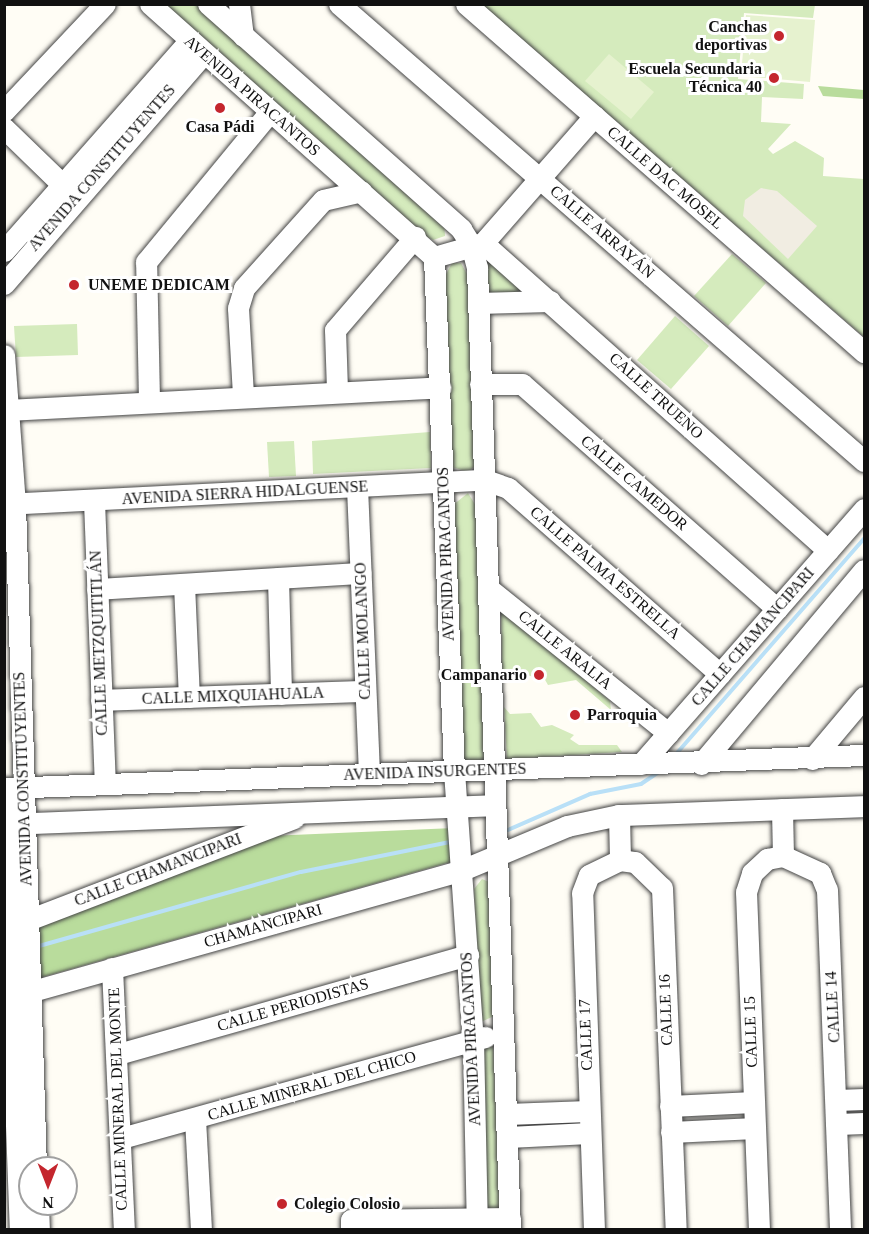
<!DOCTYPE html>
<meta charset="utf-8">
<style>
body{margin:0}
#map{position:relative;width:869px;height:1234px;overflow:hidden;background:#fffdf5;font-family:Georgia,serif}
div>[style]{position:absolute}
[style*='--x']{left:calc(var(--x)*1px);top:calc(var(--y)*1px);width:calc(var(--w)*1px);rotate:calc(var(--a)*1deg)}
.green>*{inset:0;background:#d5ebbd}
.forest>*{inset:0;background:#b9dc9c}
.pitch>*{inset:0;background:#e6f2cf}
.plaza>*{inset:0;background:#f1ede2}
.stream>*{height:4px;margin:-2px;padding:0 2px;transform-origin:2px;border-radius:2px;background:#b9e0f7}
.roads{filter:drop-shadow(0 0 2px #444) drop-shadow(0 0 2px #444)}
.minor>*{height:21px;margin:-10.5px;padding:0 10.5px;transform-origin:10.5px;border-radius:10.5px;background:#fff}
.dots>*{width:16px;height:16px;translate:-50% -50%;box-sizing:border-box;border:3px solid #fff;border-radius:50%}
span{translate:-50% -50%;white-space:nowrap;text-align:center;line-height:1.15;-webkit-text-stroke:6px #fff;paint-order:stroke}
.poi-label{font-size:16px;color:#111;font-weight:700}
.right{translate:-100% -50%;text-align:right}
.left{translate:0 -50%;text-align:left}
.street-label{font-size:16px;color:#111}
.frame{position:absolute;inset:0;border:6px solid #111;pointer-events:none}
.north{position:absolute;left:18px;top:1156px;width:60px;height:60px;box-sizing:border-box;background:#fff;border:2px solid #a0a0a0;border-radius:50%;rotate:180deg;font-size:16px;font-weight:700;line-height:24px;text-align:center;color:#111}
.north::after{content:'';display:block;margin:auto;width:21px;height:27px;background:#c4262e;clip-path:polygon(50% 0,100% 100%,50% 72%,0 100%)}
</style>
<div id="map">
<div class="green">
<div style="clip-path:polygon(599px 4px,815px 5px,813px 18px,744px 13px,738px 79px,804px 84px,803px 99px,762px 97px,761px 122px,791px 124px,768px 149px,773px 154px,795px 141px,824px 158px,823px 176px,864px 179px,864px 337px,482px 5px)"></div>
<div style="clip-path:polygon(157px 5px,196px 5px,444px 222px,445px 236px,433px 240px,425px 236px)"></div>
<div style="clip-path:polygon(732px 254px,766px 283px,728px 326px,694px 296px)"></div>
<div style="clip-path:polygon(487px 258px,530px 295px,487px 295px)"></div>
<div style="clip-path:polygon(452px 263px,461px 263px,468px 276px,476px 465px,468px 472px,452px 467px,444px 278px)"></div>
<div style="clip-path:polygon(675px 316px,709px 346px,671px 389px,637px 360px)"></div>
<div style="clip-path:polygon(77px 324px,78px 355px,16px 357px,14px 326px)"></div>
<div style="clip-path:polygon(430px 432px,431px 468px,313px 474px,312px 441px)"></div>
<div style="clip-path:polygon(294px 441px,296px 476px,269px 477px,267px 442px)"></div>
<div style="clip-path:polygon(468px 493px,476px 506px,484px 762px,461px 762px,453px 505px)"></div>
<div style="clip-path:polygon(501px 609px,610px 701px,611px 710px,576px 680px,548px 685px,540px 671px,535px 677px,502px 670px)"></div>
<div style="clip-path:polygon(504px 707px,510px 714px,531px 713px,541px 727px,552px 725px,574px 735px,570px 739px,579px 745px,617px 745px,622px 752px,507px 759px)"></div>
<div style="clip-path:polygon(482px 879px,489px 882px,494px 1016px,481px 1022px,474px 889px)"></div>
<div style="clip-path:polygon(493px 1046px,500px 1207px,496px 1211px,487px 1208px,482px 1047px)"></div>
</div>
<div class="forest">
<div style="clip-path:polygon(818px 86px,864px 90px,864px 99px,823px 96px)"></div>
<div style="clip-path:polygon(454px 828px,454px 861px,39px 978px,37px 924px,269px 836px)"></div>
</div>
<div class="pitch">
<div style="clip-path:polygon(746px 15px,815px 20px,810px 82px,741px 76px)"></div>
<div style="clip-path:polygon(609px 54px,654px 92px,631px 119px,585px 81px)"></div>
</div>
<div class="plaza">
<div style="clip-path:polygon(761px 188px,777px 191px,817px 226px,788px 259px,743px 216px,745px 200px)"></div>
</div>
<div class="stream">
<div style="--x:677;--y:753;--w:284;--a:-48.9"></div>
<div style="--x:508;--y:830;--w:90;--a:-23.7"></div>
<div style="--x:590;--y:794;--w:52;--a:-11.1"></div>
<div style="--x:641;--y:784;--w:25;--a:-34"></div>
<div style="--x:39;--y:946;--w:272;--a:-15.8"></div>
<div style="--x:301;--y:872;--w:152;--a:-11.4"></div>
</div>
<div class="roads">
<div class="minor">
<div style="--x:150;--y:4;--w:380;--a:41.7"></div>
<div style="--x:434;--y:257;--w:514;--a:87.77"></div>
<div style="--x:454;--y:771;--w:270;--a:86"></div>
<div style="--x:473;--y:1040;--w:190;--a:88.8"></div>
<div style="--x:208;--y:4;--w:339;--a:41.6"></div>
<div style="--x:461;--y:229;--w:19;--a:58"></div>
<div style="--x:471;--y:245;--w:24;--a:75"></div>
<div style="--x:477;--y:268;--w:963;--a:88.04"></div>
<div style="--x:239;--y:4;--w:32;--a:83"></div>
<div style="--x:339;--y:4;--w:696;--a:41.04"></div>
<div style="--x:466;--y:4;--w:529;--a:41.17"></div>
<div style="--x:4;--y:111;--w:147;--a:-46.7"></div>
<div style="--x:4;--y:128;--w:95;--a:44.1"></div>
<div style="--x:483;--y:243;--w:462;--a:41.7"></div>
<div style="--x:4;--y:251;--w:280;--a:-48.6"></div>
<div style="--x:434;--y:257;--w:51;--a:-15.9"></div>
<div style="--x:483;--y:243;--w:169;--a:-48.8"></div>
<div style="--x:4;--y:284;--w:304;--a:-49.1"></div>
<div style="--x:478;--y:303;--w:72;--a:-1.6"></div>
<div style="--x:4;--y:355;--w:149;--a:85.8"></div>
<div style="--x:15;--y:504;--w:664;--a:88.19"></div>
<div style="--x:480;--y:384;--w:42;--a:0"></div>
<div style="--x:522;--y:384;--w:340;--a:41.4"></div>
<div style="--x:337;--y:390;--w:60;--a:-91.9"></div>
<div style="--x:335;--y:330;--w:123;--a:-49.3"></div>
<div style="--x:243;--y:395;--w:87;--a:-93.3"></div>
<div style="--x:238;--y:308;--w:21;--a:-73"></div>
<div style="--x:244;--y:288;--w:118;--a:-48.1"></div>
<div style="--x:323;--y:200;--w:39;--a:-13"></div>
<div style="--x:149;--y:400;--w:138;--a:-91.2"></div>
<div style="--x:146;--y:262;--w:192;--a:-50.5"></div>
<div style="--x:8;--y:410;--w:433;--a:-3"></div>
<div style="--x:357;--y:487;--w:287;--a:87.6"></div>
<div style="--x:94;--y:501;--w:283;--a:87.8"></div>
<div style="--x:4;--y:504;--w:482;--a:-2.9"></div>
<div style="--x:485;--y:480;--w:24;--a:19"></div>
<div style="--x:508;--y:488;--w:282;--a:41.3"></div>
<div style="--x:278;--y:578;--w:116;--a:88.5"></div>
<div style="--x:184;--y:584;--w:113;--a:87.5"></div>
<div style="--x:97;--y:589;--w:264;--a:-3.5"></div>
<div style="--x:489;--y:589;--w:230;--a:38.8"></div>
<div style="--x:101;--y:700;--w:264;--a:-2"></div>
<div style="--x:812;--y:759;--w:81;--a:-50"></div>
<div style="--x:641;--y:764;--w:339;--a:-48.8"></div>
<div style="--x:701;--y:764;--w:253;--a:-50"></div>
<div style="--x:4;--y:788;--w:861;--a:-2.2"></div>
<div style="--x:4;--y:798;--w:432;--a:87.9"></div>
<div style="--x:782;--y:809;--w:47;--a:88.8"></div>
<div style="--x:619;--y:815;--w:45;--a:88.7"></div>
<div style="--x:4;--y:824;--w:491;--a:-2.2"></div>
<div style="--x:620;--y:860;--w:15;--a:8"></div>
<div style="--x:635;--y:862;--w:37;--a:44"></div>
<div style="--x:662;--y:888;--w:342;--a:87.7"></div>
<div style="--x:15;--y:925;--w:299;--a:-21"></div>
<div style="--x:112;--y:968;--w:262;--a:87.4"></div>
<div style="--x:4;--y:999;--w:476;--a:-15.7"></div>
<div style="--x:462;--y:870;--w:114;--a:-22.7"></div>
<div style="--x:567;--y:826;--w:53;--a:-11.9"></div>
<div style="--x:619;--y:815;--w:245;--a:-2.1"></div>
<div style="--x:118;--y:1054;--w:364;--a:-15.8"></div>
<div style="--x:837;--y:1100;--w:27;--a:-2"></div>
<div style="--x:670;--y:1106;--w:83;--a:-2.8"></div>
<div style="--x:507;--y:1114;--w:81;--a:-2.1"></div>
<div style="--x:195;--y:1119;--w:111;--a:86.9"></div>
<div style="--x:838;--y:1124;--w:26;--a:-2"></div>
<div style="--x:671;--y:1132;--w:84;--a:-2.7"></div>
<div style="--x:508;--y:1137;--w:81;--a:-2.8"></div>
<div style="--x:121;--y:1138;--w:378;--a:-15.5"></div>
<div style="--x:38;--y:1204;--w:26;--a:88"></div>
<div style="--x:351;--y:1230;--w:10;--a:-90"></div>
<div style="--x:351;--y:1220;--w:159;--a:-0.7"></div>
<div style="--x:594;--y:1230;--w:337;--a:-92"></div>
<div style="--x:582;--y:893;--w:19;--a:-69"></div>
<div style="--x:589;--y:875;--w:34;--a:-26"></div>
<div style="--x:759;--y:1230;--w:338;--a:-92.2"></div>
<div style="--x:746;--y:892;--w:20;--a:-72"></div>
<div style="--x:752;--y:873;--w:21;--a:-43"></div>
<div style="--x:767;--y:859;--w:16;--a:-11"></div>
<div style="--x:783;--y:856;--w:41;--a:24.7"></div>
<div style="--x:820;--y:873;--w:18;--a:68"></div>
<div style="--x:827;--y:890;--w:340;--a:87.8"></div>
</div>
</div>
<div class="dots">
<div style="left:779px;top:36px;background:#c4262e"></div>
<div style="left:774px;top:78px;background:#c4262e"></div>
<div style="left:220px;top:108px;background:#c4262e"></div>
<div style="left:74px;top:285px;background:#c4262e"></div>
<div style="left:539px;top:675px;background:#c4262e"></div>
<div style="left:575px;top:715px;background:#c4262e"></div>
<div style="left:282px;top:1204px;background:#c4262e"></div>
</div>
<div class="poi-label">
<span class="right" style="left:767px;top:36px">Canchas<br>deportivas</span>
<span class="right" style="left:762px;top:78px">Escuela Secundaria<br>Técnica 40</span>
<span style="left:220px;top:127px">Casa Pádi</span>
<span class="left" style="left:88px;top:285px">UNEME DEDICAM</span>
<span class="right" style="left:527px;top:675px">Campanario</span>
<span class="left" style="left:587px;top:715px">Parroquia</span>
<span class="left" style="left:294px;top:1204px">Colegio Colosio</span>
</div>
<div class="street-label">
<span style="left:252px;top:96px;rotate:41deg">AVENIDA PIRACANTOS</span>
<span style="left:102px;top:168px;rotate:-49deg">AVENIDA CONSTITUYENTES</span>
<span style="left:665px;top:178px;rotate:41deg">CALLE DAC MOSEL</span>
<span style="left:602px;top:232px;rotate:41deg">CALLE ARRAYÁN</span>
<span style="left:656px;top:396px;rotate:42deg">CALLE TRUENO</span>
<span style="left:634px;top:483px;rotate:41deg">CALLE CAMEDOR</span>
<span style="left:245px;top:493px;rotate:-3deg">AVENIDA SIERRA HIDALGUENSE</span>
<span style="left:446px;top:554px;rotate:-92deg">AVENIDA PIRACANTOS</span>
<span style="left:605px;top:573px;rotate:41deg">CALLE PALMA ESTRELLA</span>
<span style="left:363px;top:631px;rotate:-92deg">CALLE MOLANGO</span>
<span style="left:753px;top:637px;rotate:-49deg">CALLE CHAMANCIPARI</span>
<span style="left:99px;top:643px;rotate:-92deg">CALLE METZQUITITLÁN</span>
<span style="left:565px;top:650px;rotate:39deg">CALLE ARALIA</span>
<span style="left:233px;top:696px;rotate:-2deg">CALLE MIXQUIAHUALA</span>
<span style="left:435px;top:772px;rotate:-2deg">AVENIDA INSURGENTES</span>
<span style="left:23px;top:779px;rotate:-92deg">AVENIDA CONSTITUYENTES</span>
<span style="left:158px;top:870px;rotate:-21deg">CALLE CHAMANCIPARI</span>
<span style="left:263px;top:926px;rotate:-16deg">CHAMANCIPARI</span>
<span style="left:293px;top:1005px;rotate:-16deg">CALLE PERIODISTAS</span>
<span style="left:833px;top:1007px;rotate:-93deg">CALLE 14</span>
<span style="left:666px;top:1010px;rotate:-92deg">CALLE 16</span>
<span style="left:751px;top:1032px;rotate:-92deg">CALLE 15</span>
<span style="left:586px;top:1035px;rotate:-92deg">CALLE 17</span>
<span style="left:471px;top:1039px;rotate:-93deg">AVENIDA PIRACANTOS</span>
<span style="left:312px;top:1086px;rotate:-16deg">CALLE MINERAL DEL CHICO</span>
<span style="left:118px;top:1099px;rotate:-92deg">CALLE MINERAL DEL MONTE</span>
</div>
<div class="frame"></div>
<div class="north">N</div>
</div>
